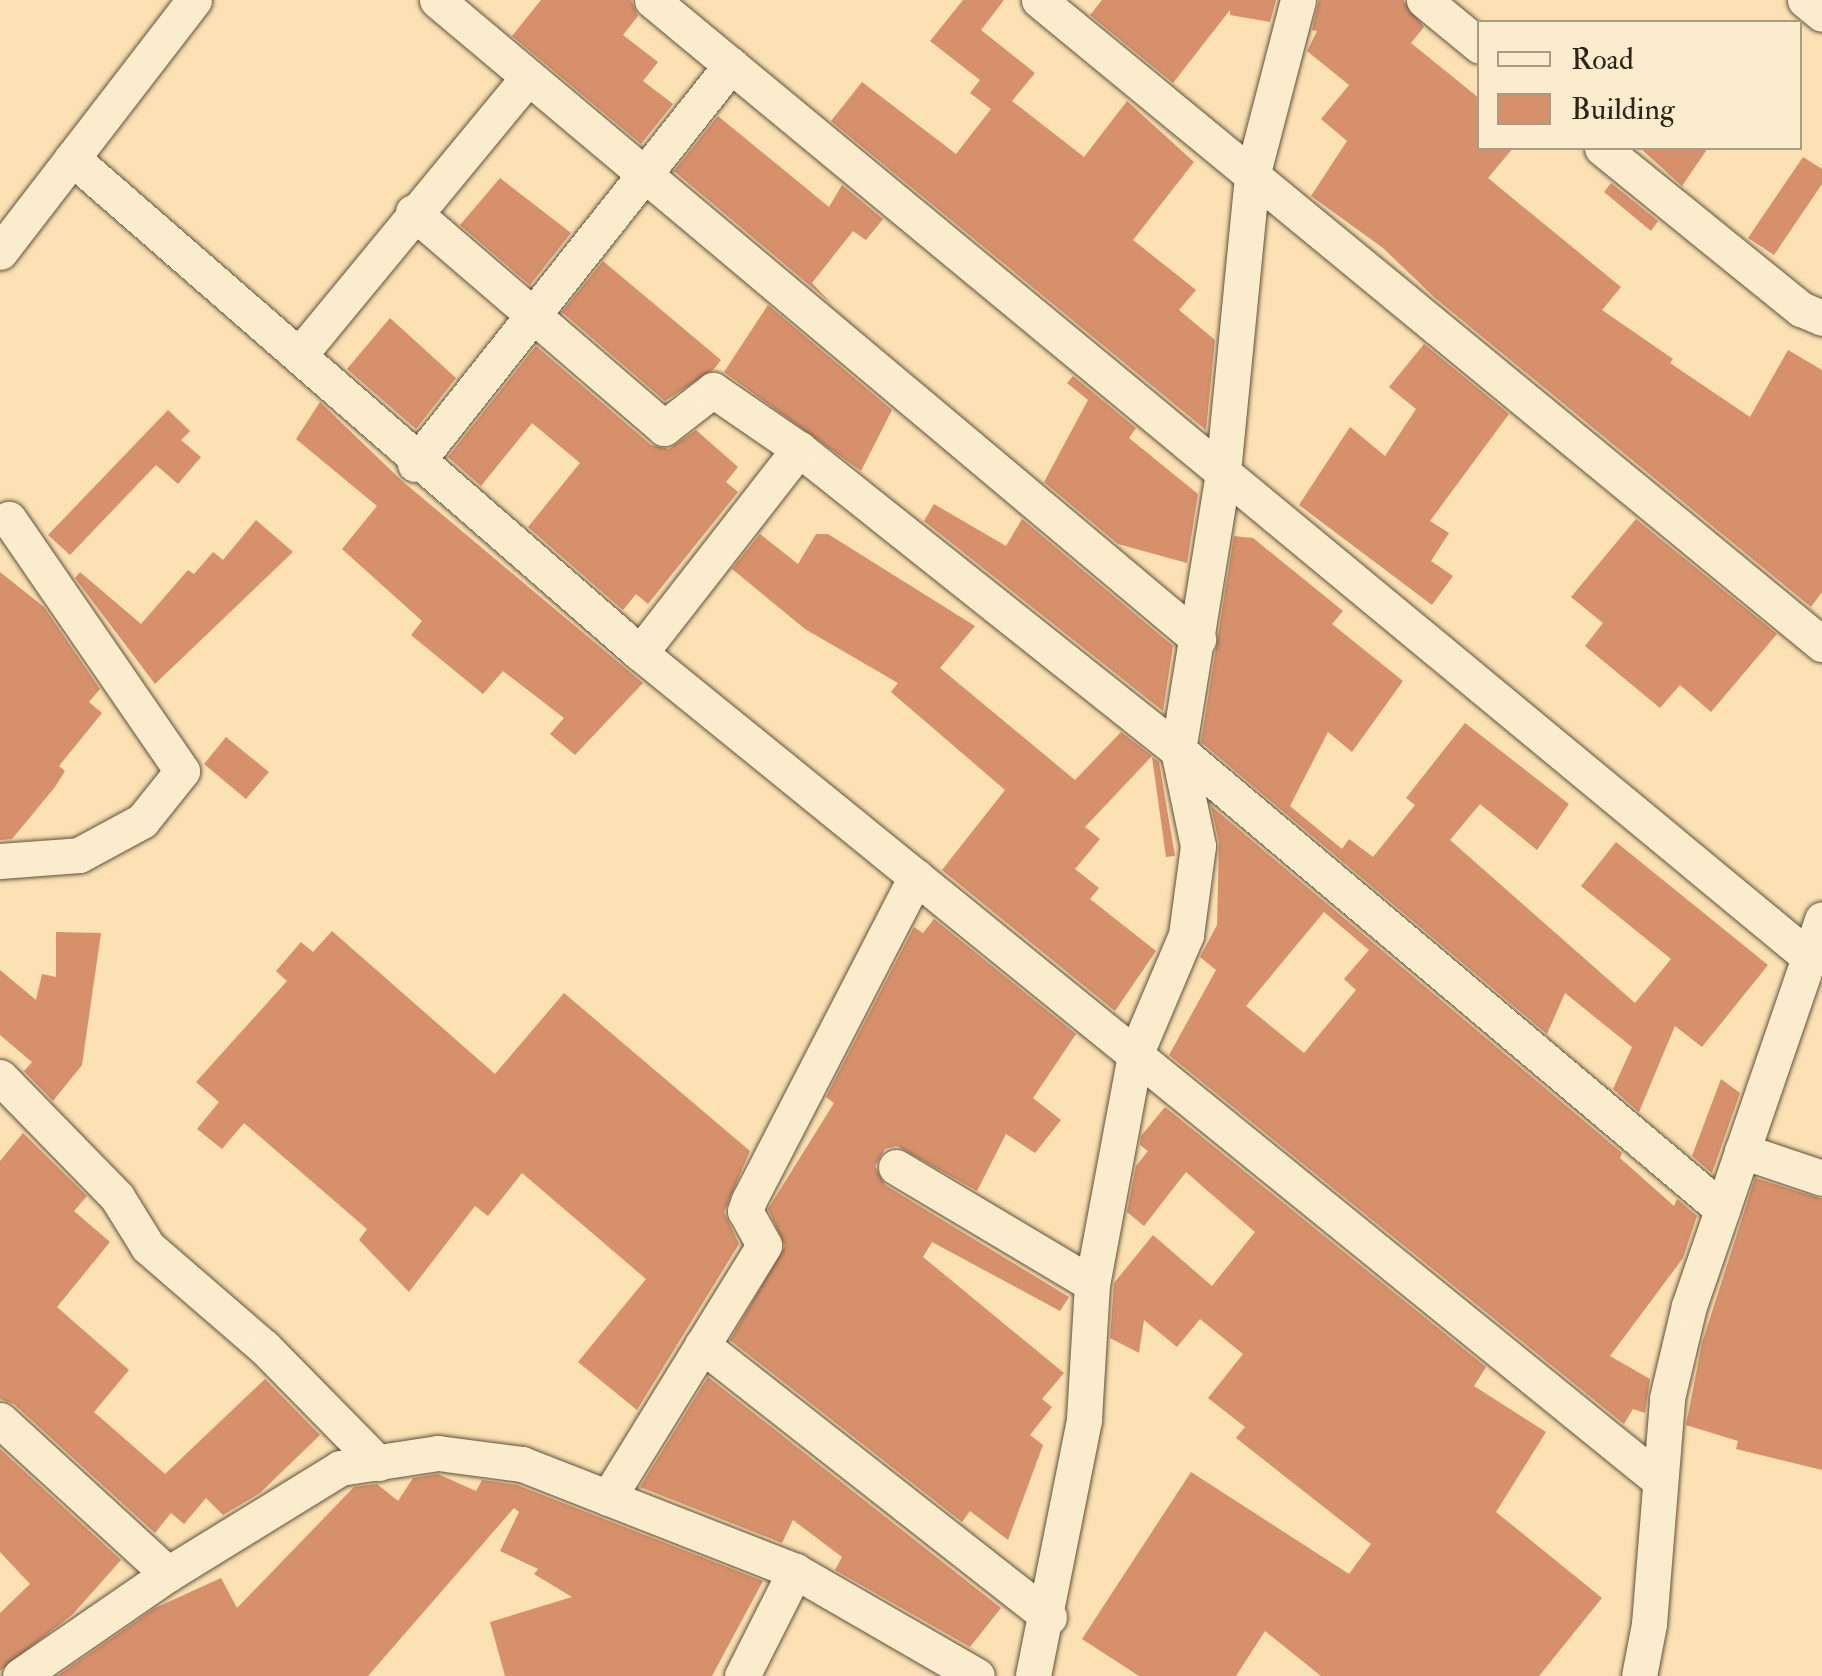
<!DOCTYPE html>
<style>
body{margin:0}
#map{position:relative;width:1822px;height:1676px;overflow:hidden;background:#fbe1b3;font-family:"IM FELL Double Pica",serif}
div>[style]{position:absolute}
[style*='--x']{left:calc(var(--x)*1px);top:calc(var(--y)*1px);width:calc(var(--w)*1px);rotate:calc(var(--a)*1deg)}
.building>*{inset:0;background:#d7906c}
.roads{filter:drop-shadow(0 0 2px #61523c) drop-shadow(0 0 2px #61523c)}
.minor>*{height:35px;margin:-17.5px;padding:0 17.5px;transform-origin:17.5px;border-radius:17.5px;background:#fcecce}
span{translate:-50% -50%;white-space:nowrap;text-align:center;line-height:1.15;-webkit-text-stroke:10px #fcecce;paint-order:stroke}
.legend{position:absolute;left:1477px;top:20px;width:325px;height:130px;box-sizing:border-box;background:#fcecce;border:2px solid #aa9c84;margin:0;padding:12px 18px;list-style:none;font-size:30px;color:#2e2315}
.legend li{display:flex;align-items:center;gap:20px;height:50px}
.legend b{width:50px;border:2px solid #aa9c84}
</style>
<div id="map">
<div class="building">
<div style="clip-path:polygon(541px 0,631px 0,638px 16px,623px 35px,658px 62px,643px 81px,673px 104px,641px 144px,512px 36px)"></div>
<div style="clip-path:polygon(963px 0,1004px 0,981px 30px,1035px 73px,1012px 101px,1084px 157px,1127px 101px,1194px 162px,1133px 240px,1196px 290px,1179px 310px,1215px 340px,1206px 430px,831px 121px,862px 82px,956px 154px,991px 109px,970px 93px,980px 80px,930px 41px)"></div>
<div style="clip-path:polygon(1102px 0,1276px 0,1270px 22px,1230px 15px,1230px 10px,1173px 83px,1090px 15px)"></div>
<div style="clip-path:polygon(1319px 0,1403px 0,1424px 27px,1411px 43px,1480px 99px,1480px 148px,1513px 148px,1488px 178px,1621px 287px,1602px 310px,1673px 359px,1670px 363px,1750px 417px,1788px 350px,1822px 370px,1822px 592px,1811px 607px,1434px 297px,1383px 248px,1311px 196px,1347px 141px,1321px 119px,1349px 85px,1307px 51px,1317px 31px,1312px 30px)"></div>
<div style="clip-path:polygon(718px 116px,829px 207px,842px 185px,883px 219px,866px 240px,853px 231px,812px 283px,832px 304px,674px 171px)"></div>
<div style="clip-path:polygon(1640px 148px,1708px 148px,1682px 186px)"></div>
<div style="clip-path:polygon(1803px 157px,1822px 169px,1822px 184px,1774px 255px,1748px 238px)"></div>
<div style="clip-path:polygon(500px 178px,571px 233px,530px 285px,460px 225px)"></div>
<div style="clip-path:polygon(1611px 183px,1658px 221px,1651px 231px,1604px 192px)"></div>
<div style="clip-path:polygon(603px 261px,721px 360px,714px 369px,665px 401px,562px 312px)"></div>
<div style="clip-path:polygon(768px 305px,892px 410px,861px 471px,724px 372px)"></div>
<div style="clip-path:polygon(390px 318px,456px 378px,416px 429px,347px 369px)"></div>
<div style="clip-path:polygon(1424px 344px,1509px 414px,1430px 521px,1449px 533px,1431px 561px,1453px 576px,1432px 605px,1299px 505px,1350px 427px,1385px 456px,1416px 409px,1389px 387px)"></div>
<div style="clip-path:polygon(536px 346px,651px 445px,669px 449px,696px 430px,738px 467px,726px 482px,738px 492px,648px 604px,636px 594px,623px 610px,528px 527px,580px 463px,532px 423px,481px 486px,448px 457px)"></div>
<div style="clip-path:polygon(1073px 376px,1136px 428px,1129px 438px,1198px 494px,1187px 563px,1118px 544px,1044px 482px,1088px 400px,1067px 383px)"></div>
<div style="clip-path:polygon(320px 402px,401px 480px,643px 683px,575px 755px,550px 734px,564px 718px,503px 671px,483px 694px,411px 635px,422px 621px,342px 549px,377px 506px,296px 439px)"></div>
<div style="clip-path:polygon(168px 410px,190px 431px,181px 440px,201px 457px,178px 484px,156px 465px,70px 555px,48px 535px)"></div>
<div style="clip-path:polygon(934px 504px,1006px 546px,1022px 519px,1173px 646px,1163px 711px,924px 521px)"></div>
<div style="clip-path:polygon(1636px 519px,1777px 634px,1711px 712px,1680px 685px,1660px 708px,1585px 646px,1603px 623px,1571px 597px)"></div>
<div style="clip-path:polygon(256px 520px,293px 552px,155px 684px,75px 578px,80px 572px,141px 624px,188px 570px,194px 574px,213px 552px,223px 560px)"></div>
<div style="clip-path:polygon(760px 534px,798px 564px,816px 534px,828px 534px,975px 626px,940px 668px,1075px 780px,1121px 732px,1152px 756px,1085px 827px,1100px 839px,1075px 869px,1099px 888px,1090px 899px,1156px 951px,1115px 1011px,942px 870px,1005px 790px,891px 692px,898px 683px,805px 629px,732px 569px)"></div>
<div style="clip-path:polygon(1234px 536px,1253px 538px,1343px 611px,1332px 624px,1403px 681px,1352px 752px,1328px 732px,1290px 806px,1342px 849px,1349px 839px,1373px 857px,1415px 805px,1406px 798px,1465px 723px,1569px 804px,1537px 850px,1480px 804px,1450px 840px,1635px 1003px,1671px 959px,1581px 886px,1616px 842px,1768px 965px,1702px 1047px,1675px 1026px,1639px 1112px,1613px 1089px,1632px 1047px,1565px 993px,1547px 1034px,1201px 742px)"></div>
<div style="clip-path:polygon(0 572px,44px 607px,100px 689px,89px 702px,102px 713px,59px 766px,65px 771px,55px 787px,12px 839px,0 840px)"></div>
<div style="clip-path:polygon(226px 737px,269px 772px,246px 799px,204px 764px)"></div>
<div style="clip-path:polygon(1152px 757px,1159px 762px,1175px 856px,1166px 857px)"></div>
<div style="clip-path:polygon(evenodd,1211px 806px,1622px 1153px,1620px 1158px,1674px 1206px,1677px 1199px,1697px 1216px,1683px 1258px,1610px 1356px,1650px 1379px,1645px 1413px,1633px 1409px,1624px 1424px,1169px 1055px,1216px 970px,1200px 957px,1217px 925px,1219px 842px,1211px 806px,1324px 912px,1369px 950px,1344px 979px,1356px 990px,1304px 1053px,1246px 1006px,1324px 912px)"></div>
<div style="clip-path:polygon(934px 919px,1076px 1034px,1033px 1098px,1061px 1120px,1035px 1153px,1006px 1134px,977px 1191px,897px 1146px,885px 1149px,875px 1166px,885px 1185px,1069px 1297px,1060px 1311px,932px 1242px,923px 1257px,1064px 1373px,1042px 1399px,1052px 1407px,1030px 1435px,1043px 1445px,1008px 1540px,970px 1511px,962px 1522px,730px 1340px,785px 1246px,768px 1209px,834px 1103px,826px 1097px,914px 927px,923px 933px)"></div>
<div style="clip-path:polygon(332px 931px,495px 1074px,564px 993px,750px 1151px,724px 1212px,739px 1244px,637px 1410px,578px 1362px,646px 1279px,522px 1173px,488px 1216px,475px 1206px,409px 1292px,359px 1240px,367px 1229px,244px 1123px,222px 1149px,197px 1129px,219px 1102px,196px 1082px,287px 981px,276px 971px,301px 942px,313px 952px)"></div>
<div style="clip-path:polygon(56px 932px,101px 933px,82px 1065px,53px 1101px,24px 1071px,32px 1062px,0 1035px,0 970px,36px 1000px,42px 974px,56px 977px)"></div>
<div style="clip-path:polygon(1721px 1079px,1740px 1093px,1712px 1173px,1692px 1156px)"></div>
<div style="clip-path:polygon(1165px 1107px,1486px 1367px,1474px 1386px,1546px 1432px,1496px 1512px,1602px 1598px,1539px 1676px,1321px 1676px,1265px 1631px,1236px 1676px,1139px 1676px,1082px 1639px,1191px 1472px,1349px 1574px,1371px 1544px,1236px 1438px,1245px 1427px,1208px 1398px,1243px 1354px,1200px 1319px,1177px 1347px,1144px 1320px,1139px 1353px,1110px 1338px,1114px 1283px,1153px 1235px,1212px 1286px,1255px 1232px,1186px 1172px,1144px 1226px,1127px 1212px,1136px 1166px,1148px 1151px,1140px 1145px,1141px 1136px)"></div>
<div style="clip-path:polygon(23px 1133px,87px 1196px,74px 1211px,110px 1242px,57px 1307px,129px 1370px,94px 1412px,165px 1474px,265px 1379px,320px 1435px,260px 1493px,223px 1515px,206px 1498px,184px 1524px,171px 1513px,155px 1533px,14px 1404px,0 1399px,0 1161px)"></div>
<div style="clip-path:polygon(1755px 1178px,1822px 1199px,1822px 1470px,1736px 1449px,1738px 1441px,1686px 1425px,1702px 1343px)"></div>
<div style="clip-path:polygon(708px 1377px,1001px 1608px,970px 1647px,835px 1570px,842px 1557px,793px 1520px,782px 1543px,640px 1487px)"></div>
<div style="clip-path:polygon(0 1449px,121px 1560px,73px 1614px,0 1671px,0 1613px,30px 1584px,0 1552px)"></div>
<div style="clip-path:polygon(438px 1474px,476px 1491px,482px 1480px,517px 1485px,763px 1581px,712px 1676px,505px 1676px,490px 1622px,572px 1597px,534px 1574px,538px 1569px,500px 1551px,519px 1512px,514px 1508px,368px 1676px,57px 1676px,155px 1608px,221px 1578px,237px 1608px,354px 1487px,377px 1484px,398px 1501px,413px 1478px)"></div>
</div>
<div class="roads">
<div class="minor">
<div style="--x:437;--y:0;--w:994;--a:40.02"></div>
<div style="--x:652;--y:0;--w:1501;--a:39.6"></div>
<div style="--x:1039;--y:0;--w:1014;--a:39.44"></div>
<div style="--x:1298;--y:0;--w:182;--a:104.6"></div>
<div style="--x:1252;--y:176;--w:298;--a:95.6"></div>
<div style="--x:1223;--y:473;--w:281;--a:99.2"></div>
<div style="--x:1178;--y:750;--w:712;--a:40.16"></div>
<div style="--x:1424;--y:0;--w:72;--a:39.4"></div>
<div style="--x:1805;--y:0;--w:22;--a:39"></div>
<div style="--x:1602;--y:148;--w:256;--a:39"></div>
<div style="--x:1801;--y:309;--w:23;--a:23"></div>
<div style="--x:72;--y:158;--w:753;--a:41.07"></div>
<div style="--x:640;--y:653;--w:259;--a:-52.1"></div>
<div style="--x:799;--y:449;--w:484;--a:38.5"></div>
<div style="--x:1178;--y:750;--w:98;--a:78.2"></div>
<div style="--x:1198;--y:846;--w:90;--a:97.7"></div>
<div style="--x:1186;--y:935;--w:130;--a:113"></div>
<div style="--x:1135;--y:1055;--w:233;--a:100.6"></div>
<div style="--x:1092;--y:1284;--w:136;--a:93.4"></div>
<div style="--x:1084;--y:1420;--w:261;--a:101.3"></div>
<div style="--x:413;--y:212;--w:331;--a:40.7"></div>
<div style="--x:664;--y:428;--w:62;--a:-37.8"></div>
<div style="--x:713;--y:390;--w:104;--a:34.5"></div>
<div style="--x:0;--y:252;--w:318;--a:-52.4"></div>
<div style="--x:300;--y:354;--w:359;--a:-50.5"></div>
<div style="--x:415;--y:464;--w:509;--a:-51.62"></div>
<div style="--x:640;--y:653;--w:1312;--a:39.06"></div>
<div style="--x:0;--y:861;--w:79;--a:-4.3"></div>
<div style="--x:79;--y:855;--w:72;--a:-28.4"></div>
<div style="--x:142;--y:821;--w:64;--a:-51.3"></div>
<div style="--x:182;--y:771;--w:306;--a:-124.5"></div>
<div style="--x:0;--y:1077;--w:168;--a:45.7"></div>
<div style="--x:117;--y:1197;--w:59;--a:58.2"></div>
<div style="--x:148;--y:1247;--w:153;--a:40.8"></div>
<div style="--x:264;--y:1347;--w:163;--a:45.5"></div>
<div style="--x:1742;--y:1151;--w:84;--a:18.6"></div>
<div style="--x:896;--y:1167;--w:228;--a:30.8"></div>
<div style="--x:702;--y:1345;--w:441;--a:38.1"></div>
<div style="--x:0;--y:1420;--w:228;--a:42.5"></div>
<div style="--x:168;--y:1574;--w:202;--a:-31.6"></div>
<div style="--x:340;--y:1468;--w:99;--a:-8.7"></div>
<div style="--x:438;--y:1453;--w:85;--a:7.5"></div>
<div style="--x:522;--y:1464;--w:293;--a:21.4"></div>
<div style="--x:608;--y:1498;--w:297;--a:-58.3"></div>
<div style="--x:764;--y:1245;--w:39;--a:-119"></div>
<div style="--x:745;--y:1211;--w:12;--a:-70"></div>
<div style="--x:749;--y:1200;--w:364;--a:-62.7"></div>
<div style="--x:20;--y:1676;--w:180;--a:-34.6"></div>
<div style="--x:742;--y:1676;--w:118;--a:-63.2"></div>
<div style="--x:795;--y:1571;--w:210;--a:30"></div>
<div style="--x:1639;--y:1676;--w:53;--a:-79.1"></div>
<div style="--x:1649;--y:1624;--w:227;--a:-85.4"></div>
<div style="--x:1667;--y:1398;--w:95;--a:-76.6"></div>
<div style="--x:1689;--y:1306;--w:409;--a:-71"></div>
</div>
</div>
<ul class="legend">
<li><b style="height:12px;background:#fcecce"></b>Road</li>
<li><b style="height:28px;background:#d7906c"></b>Building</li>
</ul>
</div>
